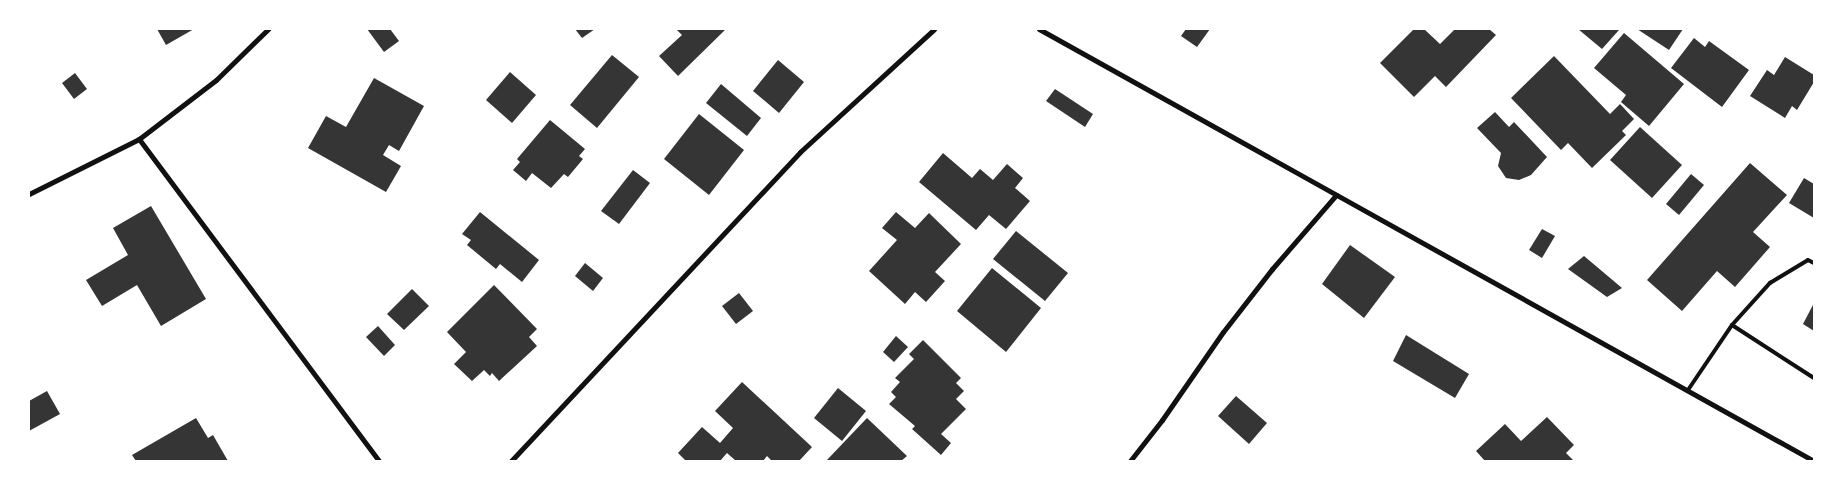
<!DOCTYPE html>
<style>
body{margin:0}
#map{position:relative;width:1843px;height:490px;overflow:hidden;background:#fff;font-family:"Nunito Sans",sans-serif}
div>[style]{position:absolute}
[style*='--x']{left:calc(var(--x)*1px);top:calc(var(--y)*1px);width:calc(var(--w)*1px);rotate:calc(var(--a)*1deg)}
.building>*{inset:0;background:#353535}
.service>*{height:4px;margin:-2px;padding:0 2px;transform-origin:2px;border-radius:2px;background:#111}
.minor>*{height:5px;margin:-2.5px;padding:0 2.5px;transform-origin:2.5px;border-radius:2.5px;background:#111}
span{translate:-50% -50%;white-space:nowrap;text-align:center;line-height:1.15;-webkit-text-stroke:4px #fff;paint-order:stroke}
.frame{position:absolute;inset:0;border:30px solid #fff;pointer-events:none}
</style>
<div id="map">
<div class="building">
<div style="clip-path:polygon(157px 29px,194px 29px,166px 45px)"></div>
<div style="clip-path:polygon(367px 29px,390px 29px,399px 41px,384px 52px)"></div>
<div style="clip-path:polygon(575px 29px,595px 29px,582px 38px)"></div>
<div style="clip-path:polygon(676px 29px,726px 29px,678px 76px,659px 56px,682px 35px)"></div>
<div style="clip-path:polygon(1186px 29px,1210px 29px,1197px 47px,1181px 36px)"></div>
<div style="clip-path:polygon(1414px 29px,1424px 29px,1440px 44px,1455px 29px,1489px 29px,1496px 35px,1446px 87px,1435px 76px,1414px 97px,1380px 63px)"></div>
<div style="clip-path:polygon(1578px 29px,1618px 29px,1619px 30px,1602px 49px)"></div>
<div style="clip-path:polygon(1637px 29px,1683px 29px,1669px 50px)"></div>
<div style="clip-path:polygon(1624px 33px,1684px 84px,1649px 126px,1621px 102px,1626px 95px,1594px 68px)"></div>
<div style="clip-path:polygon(1694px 38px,1705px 47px,1709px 41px,1749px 70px,1722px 107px,1671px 68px)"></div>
<div style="clip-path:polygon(612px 55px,639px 77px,597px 128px,570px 105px)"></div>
<div style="clip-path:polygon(1554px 56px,1610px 114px,1620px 104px,1634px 119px,1622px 131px,1626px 135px,1592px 168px,1568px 143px,1561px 150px,1511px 98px)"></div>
<div style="clip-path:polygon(1785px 57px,1814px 75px,1814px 82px,1797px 110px,1792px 106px,1785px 118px,1750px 96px,1767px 70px,1774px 75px)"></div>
<div style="clip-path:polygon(778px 60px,804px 82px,779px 113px,753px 91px)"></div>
<div style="clip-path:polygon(510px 72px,536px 95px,512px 123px,486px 100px)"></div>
<div style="clip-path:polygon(75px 73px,87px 89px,74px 99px,62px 83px)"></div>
<div style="clip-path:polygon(374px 78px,424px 106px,399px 151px,389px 145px,383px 155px,401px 166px,386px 192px,308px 148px,326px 116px,346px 127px)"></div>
<div style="clip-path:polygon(721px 84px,761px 118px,747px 136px,706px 103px)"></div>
<div style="clip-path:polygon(1055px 89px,1093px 114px,1085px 127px,1046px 101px)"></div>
<div style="clip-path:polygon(1495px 112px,1509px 127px,1514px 122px,1547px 157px,1531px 175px,1519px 180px,1506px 178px,1498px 166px,1501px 153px,1477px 128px)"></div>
<div style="clip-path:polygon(699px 114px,744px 150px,709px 195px,664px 159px)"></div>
<div style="clip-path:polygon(550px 120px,585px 149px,579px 156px,583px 159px,568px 177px,564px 174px,551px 188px,532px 173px,526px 181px,513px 170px,520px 162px,517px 159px)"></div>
<div style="clip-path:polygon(1640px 127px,1682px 165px,1652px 198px,1610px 160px)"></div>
<div style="clip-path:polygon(943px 153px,972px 178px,980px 169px,993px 180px,1007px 164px,1023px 178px,1015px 188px,1030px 201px,1006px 229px,989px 215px,976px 230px,919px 182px)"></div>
<div style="clip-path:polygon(1750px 163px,1787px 195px,1753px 232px,1770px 247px,1735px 287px,1717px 271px,1682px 311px,1647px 280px)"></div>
<div style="clip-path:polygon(633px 170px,650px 183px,619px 224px,601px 211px)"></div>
<div style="clip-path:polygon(1691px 174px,1704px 185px,1679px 215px,1666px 204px)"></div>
<div style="clip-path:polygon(1804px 178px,1814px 184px,1814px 218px,1789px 203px)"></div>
<div style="clip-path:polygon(151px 206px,206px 299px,161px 326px,137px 285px,102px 306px,86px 280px,128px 255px,113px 228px)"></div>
<div style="clip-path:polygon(480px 212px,539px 260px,522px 282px,500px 264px,496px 269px,467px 245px,471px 240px,462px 234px)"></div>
<div style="clip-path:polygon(896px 212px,915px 228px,929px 213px,961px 244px,935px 272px,945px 281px,926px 302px,915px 292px,905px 304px,869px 271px,897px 240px,882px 228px)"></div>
<div style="clip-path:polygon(1542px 229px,1555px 236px,1542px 258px,1529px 250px)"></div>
<div style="clip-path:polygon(1016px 231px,1068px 273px,1045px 301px,993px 259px)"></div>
<div style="clip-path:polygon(1350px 245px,1395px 277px,1364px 318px,1322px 284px)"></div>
<div style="clip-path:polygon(1584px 256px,1622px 288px,1607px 297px,1568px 269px)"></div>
<div style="clip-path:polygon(585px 263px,603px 278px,593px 291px,575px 276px)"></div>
<div style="clip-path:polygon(992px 268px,1041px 308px,1006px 352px,957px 311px)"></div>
<div style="clip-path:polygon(494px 285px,537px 329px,529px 337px,537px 346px,499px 381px,492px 373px,490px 376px,484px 370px,472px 381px,454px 364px,466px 352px,447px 332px)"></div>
<div style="clip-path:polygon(412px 289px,429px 306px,404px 330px,387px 314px)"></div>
<div style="clip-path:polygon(739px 293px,753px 311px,736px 324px,722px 306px)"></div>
<div style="clip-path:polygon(1814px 303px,1814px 331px,1803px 324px)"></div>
<div style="clip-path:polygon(378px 326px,395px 345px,384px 356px,366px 337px)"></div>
<div style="clip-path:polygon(1406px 335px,1469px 374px,1455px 398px,1393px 361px)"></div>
<div style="clip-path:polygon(896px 336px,908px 347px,894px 362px,883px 352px)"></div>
<div style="clip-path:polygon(923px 340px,961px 378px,956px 383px,964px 391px,956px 399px,966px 409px,941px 434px,951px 443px,941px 455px,912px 429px,915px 426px,889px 404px,896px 397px,891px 392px,900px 382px,895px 378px,914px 359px,909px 354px)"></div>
<div style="clip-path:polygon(742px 382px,812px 447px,799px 461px,772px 461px,767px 456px,763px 461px,736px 461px,727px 453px,720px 461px,686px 461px,678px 453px,702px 427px,720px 443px,733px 428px,715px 411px)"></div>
<div style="clip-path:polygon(838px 388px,866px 411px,842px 441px,814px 418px)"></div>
<div style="clip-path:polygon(47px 391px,60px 414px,29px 431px,29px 401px)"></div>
<div style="clip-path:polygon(1236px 396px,1267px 423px,1249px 444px,1218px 416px)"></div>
<div style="clip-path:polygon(1547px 417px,1574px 445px,1566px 453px,1574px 461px,1485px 461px,1476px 451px,1505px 424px,1521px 441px)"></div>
<div style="clip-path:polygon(196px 418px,208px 438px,213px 435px,228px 461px,136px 461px,132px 455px)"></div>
<div style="clip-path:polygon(867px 418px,907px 456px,901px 461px,826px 461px)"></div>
</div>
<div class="service">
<div style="--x:1732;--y:325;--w:98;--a:32.9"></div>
<div style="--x:1688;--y:390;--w:78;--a:-55.9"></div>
<div style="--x:1732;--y:325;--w:57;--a:-47.9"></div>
<div style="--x:1770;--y:283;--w:44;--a:-31.2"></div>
<div style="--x:1808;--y:260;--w:7;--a:27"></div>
</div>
<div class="minor">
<div style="--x:1039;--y:29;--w:887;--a:29.14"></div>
<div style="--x:139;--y:139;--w:402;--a:53.3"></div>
<div style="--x:29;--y:194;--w:123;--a:-26.6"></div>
<div style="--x:139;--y:139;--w:97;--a:-37.5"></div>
<div style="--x:216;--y:80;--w:73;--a:-44.4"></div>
<div style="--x:511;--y:461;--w:423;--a:-46.9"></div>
<div style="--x:800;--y:152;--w:182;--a:-42.5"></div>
<div style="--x:1130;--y:461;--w:52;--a:-52"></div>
<div style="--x:1162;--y:420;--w:107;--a:-55.3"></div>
<div style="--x:1223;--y:332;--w:80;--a:-52.1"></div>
<div style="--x:1272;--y:269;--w:98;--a:-49.1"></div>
</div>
<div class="frame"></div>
</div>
